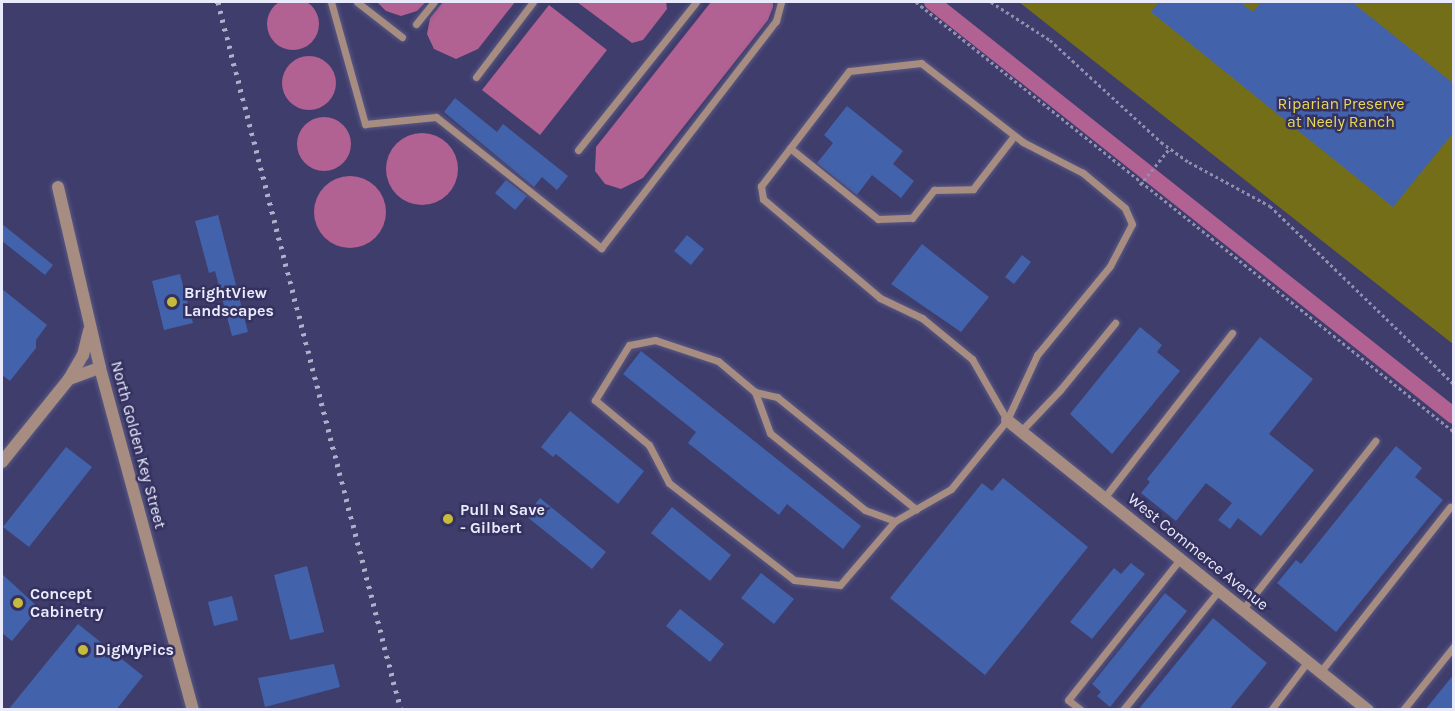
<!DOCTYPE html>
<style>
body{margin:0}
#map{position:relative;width:1455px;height:711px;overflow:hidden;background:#3f3d6c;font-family:Karla,sans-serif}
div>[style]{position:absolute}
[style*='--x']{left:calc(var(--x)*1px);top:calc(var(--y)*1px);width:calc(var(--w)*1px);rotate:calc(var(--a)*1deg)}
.green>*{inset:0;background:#756e19}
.water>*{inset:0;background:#b16192}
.round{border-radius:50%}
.canal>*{height:16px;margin:-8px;padding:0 8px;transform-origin:8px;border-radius:8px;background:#b16192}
.building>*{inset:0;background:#4263ab}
.path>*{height:3px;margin-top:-1.5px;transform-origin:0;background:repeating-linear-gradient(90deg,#8f8eaf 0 3px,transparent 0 6px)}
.roads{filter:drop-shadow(0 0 2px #5a5983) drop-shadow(0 0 2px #5a5983)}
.lane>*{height:7px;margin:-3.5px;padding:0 3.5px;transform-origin:3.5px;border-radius:3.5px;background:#a68c81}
.street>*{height:12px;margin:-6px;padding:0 6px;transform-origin:6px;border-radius:6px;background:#a68c81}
.rail>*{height:4.5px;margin-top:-2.25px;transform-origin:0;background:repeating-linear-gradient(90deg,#b0b0cb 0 3px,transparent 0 9px)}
.dots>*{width:16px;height:16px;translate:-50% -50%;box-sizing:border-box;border:3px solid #353260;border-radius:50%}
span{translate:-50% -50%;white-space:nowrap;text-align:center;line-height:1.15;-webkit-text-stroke:5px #353260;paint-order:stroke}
.park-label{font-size:16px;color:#e6d957}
.poi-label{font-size:16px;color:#e9eafb;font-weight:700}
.left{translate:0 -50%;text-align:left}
.street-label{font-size:16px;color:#e9eafb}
.frame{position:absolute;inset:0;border:3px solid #e9eafb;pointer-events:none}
</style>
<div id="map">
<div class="green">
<div style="clip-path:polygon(1019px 2px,1453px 2px,1453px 344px)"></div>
</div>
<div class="water">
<div class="round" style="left:267px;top:-2px;width:52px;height:52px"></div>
<div style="clip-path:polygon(377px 2px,426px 2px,417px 11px,401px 16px,386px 11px)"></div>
<div style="clip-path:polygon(443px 2px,515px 2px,478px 49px,456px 59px,434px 49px,427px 34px,430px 18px)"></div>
<div style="clip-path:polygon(577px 2px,666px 2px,667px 9px,643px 40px,632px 43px)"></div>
<div style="clip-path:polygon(711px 2px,773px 2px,773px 7px,768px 20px,643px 178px,621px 189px,605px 184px,595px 171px,596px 147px)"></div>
<div style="clip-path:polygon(549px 5px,607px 50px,540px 135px,482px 90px)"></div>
<div class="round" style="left:282px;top:56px;width:54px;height:54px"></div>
<div class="round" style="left:297px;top:117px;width:54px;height:54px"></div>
<div class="round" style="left:386px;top:133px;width:72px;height:72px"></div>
<div class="round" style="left:314px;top:176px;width:72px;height:72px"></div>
</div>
<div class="canal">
<div style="--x:932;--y:2;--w:666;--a:38.42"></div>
</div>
<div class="building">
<div style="clip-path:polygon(1159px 2px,1240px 2px,1253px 12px,1261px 2px,1352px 2px,1454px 84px,1454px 132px,1393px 207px,1151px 12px)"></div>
<div style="clip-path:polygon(455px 98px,497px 132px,503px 124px,568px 176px,557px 190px,542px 177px,534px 187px,444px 112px)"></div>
<div style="clip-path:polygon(847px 106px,903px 151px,893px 164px,914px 181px,901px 198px,872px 175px,857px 195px,817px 163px,833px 143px,824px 135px)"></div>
<div style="clip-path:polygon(506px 180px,527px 196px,515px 210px,495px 193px)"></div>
<div style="clip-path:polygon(218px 215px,248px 332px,232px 336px,215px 271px,209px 273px,195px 221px)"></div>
<div style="clip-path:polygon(2px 224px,53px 265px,45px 275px,2px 241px)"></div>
<div style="clip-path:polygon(687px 235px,704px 249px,691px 265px,674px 251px)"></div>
<div style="clip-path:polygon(922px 244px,989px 297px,961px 332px,891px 284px)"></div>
<div style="clip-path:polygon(1022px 255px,1031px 262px,1014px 284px,1005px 277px)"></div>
<div style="clip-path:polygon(180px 274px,193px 323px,164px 330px,152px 281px)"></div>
<div style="clip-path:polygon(2px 289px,47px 325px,36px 340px,36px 348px,10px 381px,2px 375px)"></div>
<div style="clip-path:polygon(1140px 327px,1162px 345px,1157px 352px,1180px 371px,1112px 454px,1070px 414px)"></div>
<div style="clip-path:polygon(1260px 337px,1313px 379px,1269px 434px,1314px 470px,1261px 536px,1238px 518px,1230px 529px,1218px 520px,1232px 503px,1206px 483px,1176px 521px,1141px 493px,1150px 482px,1147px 479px)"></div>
<div style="clip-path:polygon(641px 351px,861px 526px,843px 549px,787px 504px,779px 515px,688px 443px,696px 432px,623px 374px)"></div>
<div style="clip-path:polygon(570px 411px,644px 471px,618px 504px,556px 454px,553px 457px,541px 447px)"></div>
<div style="clip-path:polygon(1396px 446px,1422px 468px,1415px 477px,1443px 500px,1336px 632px,1277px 583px,1296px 560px,1301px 564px)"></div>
<div style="clip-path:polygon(66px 447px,92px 467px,29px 547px,3px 527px)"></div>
<div style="clip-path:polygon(1003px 478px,1088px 547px,985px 675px,890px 598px,982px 483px,992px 491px)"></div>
<div style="clip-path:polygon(540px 498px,606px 552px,592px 569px,526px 516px)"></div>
<div style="clip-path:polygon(672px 507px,731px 555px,710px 581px,651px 533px)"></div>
<div style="clip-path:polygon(1131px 563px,1145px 574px,1092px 639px,1070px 622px,1114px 568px,1121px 574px)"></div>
<div style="clip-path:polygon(307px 566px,324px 632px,290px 640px,274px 575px)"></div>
<div style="clip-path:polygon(761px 573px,794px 599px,774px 624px,741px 598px)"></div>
<div style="clip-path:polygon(2px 574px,39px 608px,12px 641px,2px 633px)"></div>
<div style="clip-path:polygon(1165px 593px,1187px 611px,1110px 707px,1097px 696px,1101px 692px,1092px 684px)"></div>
<div style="clip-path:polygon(232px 596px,238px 620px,214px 626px,208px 602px)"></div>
<div style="clip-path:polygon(680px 609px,724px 644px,710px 662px,666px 626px)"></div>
<div style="clip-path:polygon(1213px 618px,1267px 663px,1229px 710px,1138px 710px)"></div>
<div style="clip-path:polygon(78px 624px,143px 676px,116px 710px,8px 710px)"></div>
<div style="clip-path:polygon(334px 664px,340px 687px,265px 707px,258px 678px)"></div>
<div style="clip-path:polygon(1454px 674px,1454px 710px,1425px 710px)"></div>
</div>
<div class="path">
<div style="--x:916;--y:2;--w:689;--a:38.63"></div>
<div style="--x:991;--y:2;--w:70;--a:32.8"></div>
<div style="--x:1050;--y:40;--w:151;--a:42.6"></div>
<div style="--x:1161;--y:142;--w:34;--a:36"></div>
<div style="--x:1189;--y:162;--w:92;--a:28.5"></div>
<div style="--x:1270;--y:206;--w:256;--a:44.1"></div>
<div style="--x:1140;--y:185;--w:46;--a:-51.1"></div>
</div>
<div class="roads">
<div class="lane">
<div style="--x:331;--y:2;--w:127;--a:74.4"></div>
<div style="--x:365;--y:124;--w:71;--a:-5.6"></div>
<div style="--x:436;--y:117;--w:211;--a:38.4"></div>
<div style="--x:601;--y:248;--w:287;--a:-52.4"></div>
<div style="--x:776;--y:21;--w:20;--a:-75"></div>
<div style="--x:357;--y:2;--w:57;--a:37.9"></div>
<div style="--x:416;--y:24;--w:28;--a:-51"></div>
<div style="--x:476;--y:77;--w:94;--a:-52.8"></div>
<div style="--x:790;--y:148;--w:113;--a:38.9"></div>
<div style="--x:878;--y:219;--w:34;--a:-2"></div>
<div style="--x:912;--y:218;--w:36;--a:-52"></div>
<div style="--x:934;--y:190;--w:39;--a:-1"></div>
<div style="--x:973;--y:189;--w:67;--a:-52.3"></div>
<div style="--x:578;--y:150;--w:189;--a:-51.4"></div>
<div style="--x:755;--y:392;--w:23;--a:13"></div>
<div style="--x:777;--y:397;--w:179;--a:38.9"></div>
<div style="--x:1021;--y:431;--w:57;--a:-46.4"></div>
<div style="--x:1060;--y:390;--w:87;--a:-50.6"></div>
<div style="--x:1104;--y:498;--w:209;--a:-52.2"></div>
<div style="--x:895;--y:521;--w:32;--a:-160"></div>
<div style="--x:865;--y:510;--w:122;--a:-141"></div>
<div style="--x:770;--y:433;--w:44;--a:-110.1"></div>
<div style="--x:755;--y:392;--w:48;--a:-140"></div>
<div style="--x:718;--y:361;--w:66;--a:-161.6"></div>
<div style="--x:655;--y:340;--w:26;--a:169"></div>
<div style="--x:629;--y:345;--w:65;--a:121.7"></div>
<div style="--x:595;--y:400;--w:70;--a:39.8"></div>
<div style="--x:649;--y:445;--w:43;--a:62.2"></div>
<div style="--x:669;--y:483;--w:158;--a:37.8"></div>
<div style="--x:794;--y:580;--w:46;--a:6.2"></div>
<div style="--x:840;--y:585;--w:84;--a:-49.3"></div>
<div style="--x:895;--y:521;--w:64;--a:-29.7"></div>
<div style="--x:951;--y:489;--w:89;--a:-50.9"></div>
<div style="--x:1007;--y:420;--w:72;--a:-65.2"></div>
<div style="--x:1037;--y:355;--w:115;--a:-50.6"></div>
<div style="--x:1110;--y:266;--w:47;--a:-62.4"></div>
<div style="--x:1132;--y:224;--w:17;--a:-114"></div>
<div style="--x:1125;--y:208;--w:55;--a:-140.2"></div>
<div style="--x:1083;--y:173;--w:68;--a:-152.7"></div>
<div style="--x:1023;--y:142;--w:129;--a:-142.2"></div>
<div style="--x:921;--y:63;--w:72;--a:173.7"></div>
<div style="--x:849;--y:71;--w:145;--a:127.4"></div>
<div style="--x:761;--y:186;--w:13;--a:81"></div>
<div style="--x:763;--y:199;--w:153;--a:40.2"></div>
<div style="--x:880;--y:298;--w:47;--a:25.5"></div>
<div style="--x:922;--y:318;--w:65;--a:39.4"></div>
<div style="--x:972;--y:359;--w:70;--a:60.2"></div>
<div style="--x:1243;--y:609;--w:214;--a:-51.8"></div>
<div style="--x:1321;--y:671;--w:209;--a:-51.8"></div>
<div style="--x:1081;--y:710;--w:16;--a:-142"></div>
<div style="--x:1068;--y:700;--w:180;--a:-51.5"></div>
<div style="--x:1123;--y:710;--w:154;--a:-51.3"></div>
<div style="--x:1271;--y:710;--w:61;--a:-52.9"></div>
<div style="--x:1403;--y:710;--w:82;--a:-51.4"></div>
</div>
<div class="street">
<div style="--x:58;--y:187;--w:186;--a:76.9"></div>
<div style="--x:100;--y:368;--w:354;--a:74.8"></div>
<div style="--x:69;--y:379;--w:28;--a:-60"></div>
<div style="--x:83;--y:355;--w:25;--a:-76"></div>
<div style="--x:1007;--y:420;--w:463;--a:38.8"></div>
<div style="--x:2;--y:462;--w:107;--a:-51.1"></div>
<div style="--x:69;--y:379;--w:33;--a:-20"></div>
</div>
</div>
<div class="rail">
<div style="--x:218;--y:2;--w:731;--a:75.51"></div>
</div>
<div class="dots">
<div style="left:172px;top:302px;background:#c7bb3b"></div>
<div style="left:448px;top:519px;background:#c7bb3b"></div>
<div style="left:18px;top:603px;background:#c7bb3b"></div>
<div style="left:83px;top:650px;background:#c7bb3b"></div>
</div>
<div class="park-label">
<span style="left:1341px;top:113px">Riparian Preserve<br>at Neely Ranch</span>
</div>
<div class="poi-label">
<span class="left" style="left:184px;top:302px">BrightView<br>Landscapes</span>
<span class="left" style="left:460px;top:519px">Pull N Save<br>- Gilbert</span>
<span class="left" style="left:30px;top:603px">Concept<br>Cabinetry</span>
<span class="left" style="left:95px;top:650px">DigMyPics</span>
</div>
<div class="street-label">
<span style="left:138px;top:445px;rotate:75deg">North Golden Key Street</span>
<span style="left:1198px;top:552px;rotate:39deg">West Commerce Avenue</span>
</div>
<div class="frame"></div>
</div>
